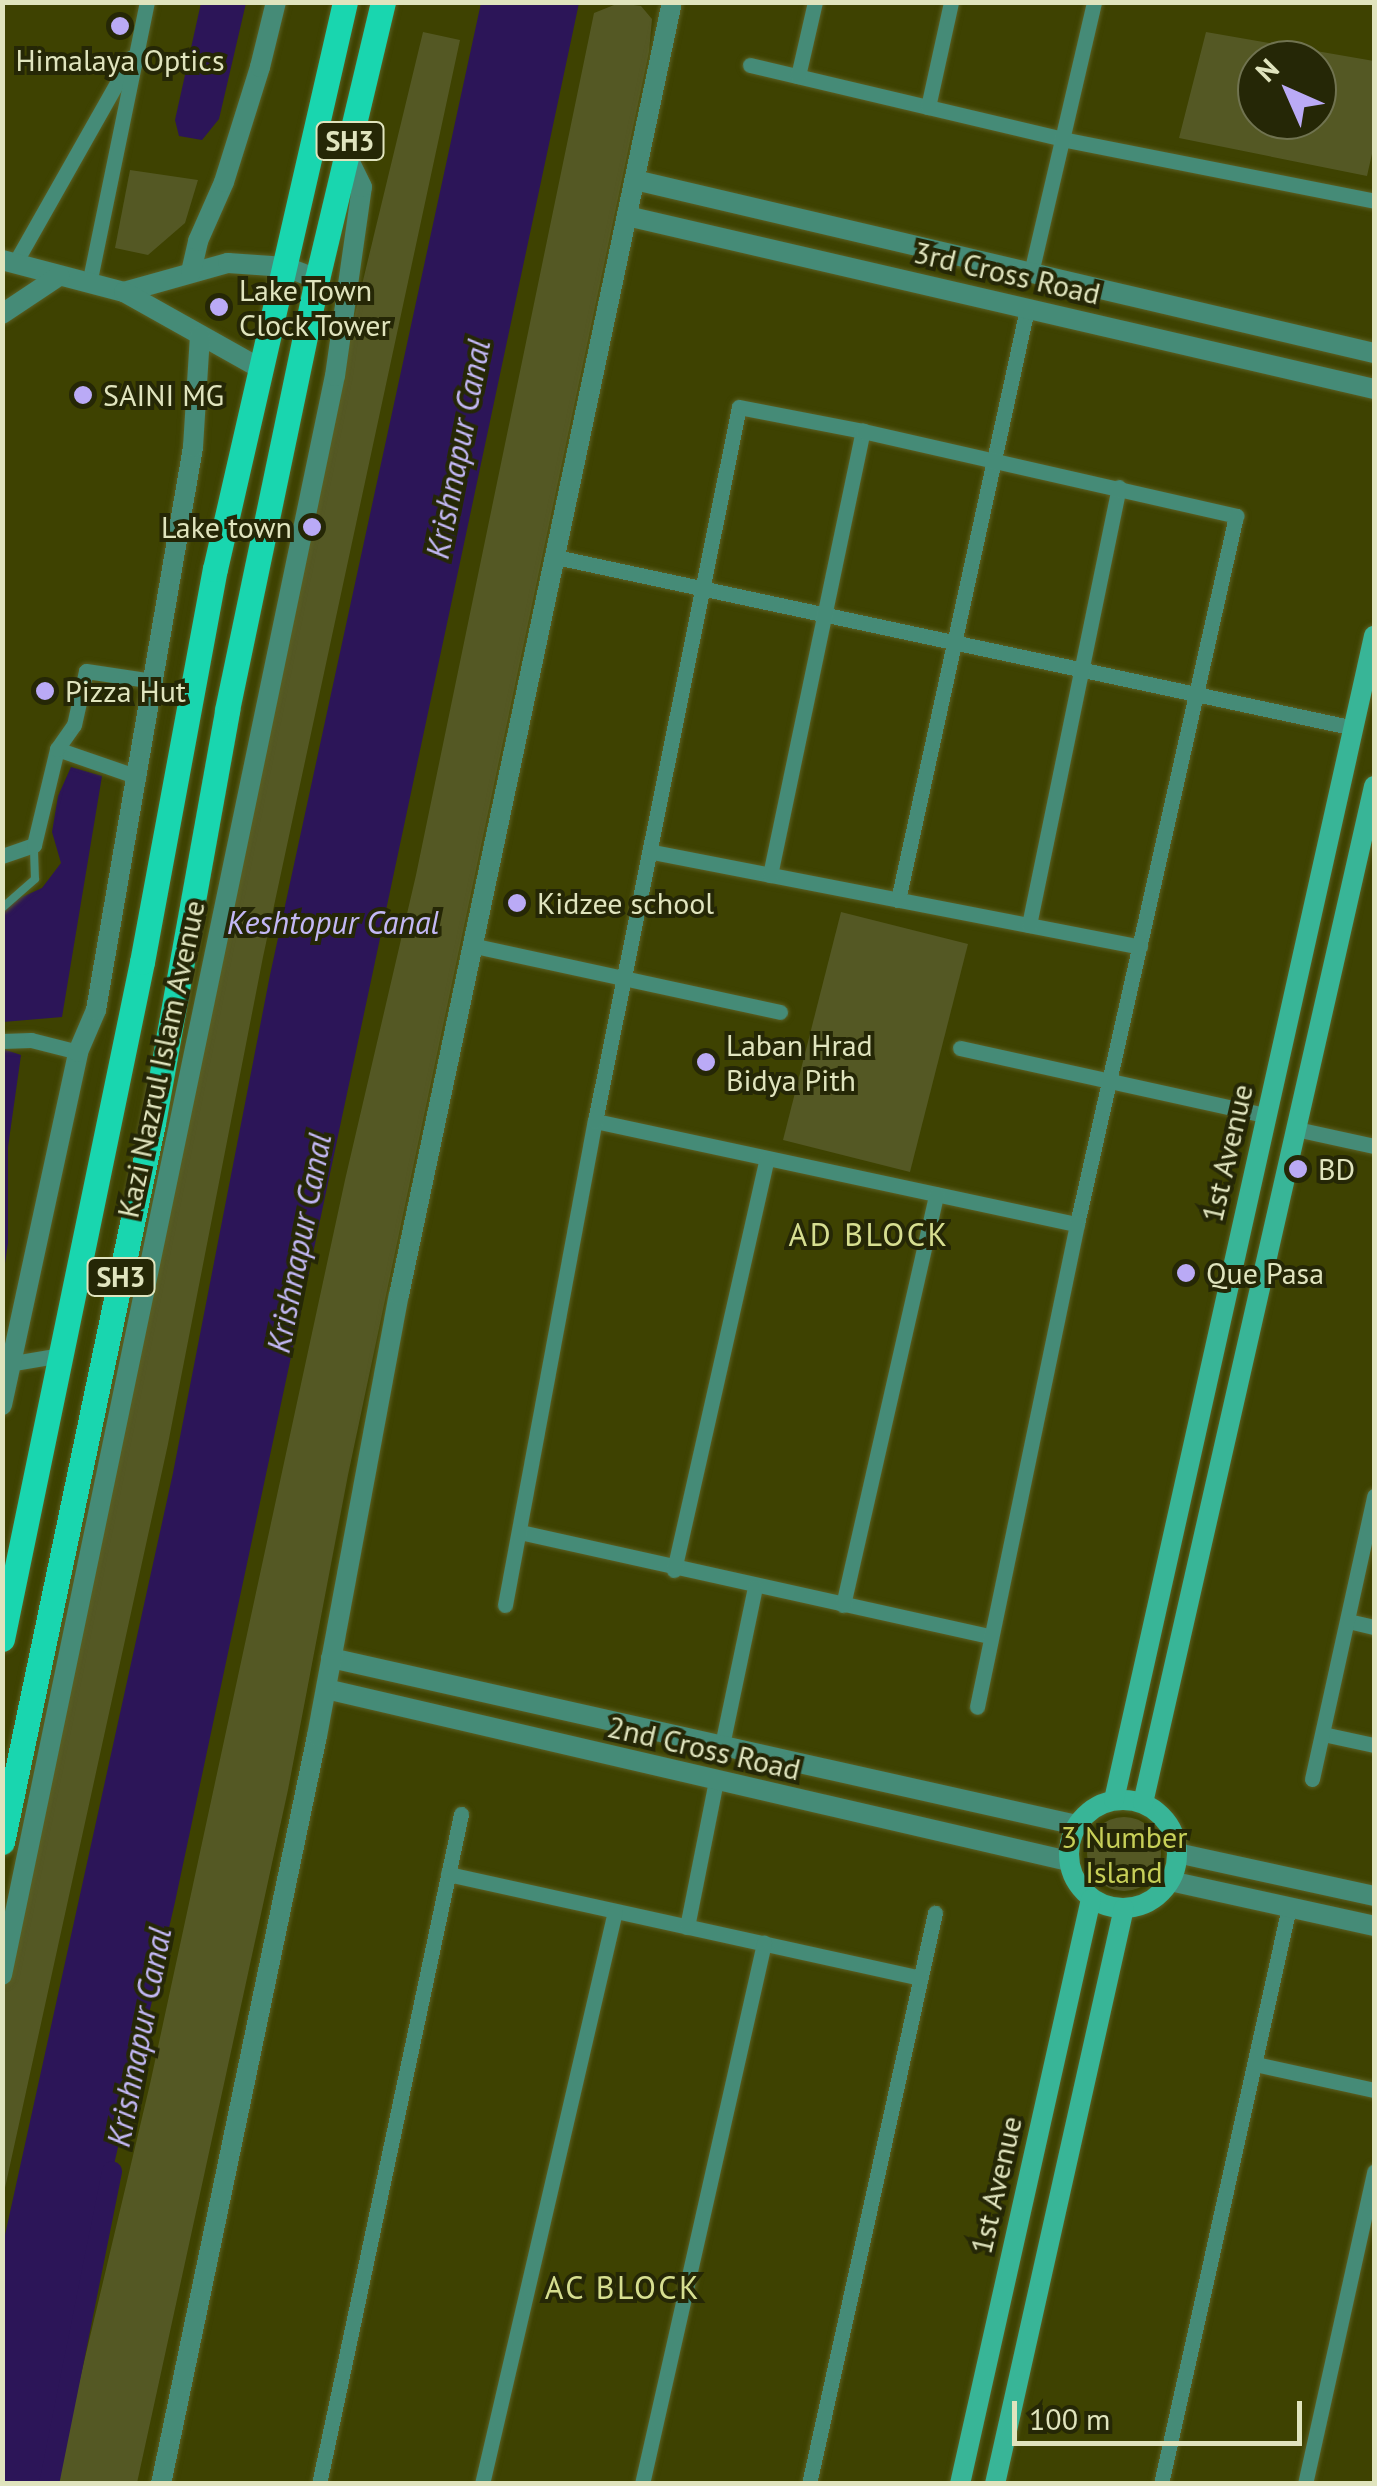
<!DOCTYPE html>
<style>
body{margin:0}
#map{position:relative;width:1377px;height:2486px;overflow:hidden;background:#3e4201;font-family:"PT Sans",sans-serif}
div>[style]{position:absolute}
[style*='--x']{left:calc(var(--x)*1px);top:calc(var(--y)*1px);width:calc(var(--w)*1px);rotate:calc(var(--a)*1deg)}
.green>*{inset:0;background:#545824}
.round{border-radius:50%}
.water>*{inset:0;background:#2c1558}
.canal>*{height:20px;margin:-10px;padding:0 10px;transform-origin:10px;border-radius:10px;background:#2c1558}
.roads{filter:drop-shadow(0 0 2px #5b5f23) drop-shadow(0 0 2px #5b5f23)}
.service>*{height:8px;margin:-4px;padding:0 4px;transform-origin:4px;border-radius:4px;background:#458b77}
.minor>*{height:15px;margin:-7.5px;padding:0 7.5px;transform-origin:7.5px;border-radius:7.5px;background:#458b77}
.tertiary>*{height:20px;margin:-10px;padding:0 10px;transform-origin:10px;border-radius:10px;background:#458b77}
.secondary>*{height:20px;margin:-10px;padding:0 10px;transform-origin:10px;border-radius:10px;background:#38b597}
.secondary>.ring{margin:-10px;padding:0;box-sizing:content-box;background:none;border:20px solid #38b597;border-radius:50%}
.primary>*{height:25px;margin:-12.5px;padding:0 12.5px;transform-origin:12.5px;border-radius:12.5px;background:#19d6af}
.dots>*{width:28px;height:28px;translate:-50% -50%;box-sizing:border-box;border:5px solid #252706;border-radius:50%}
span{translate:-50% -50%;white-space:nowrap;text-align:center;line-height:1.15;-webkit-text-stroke:8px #252706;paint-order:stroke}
.shield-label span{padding:2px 8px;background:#252706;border:2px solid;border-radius:8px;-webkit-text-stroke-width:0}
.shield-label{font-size:28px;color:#e0e4be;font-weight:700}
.poi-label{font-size:30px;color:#e0e4be}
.left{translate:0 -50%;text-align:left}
.right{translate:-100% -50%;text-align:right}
.street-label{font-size:30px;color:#e0e4be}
.park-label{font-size:30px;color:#c7cf58}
.water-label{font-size:32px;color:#c3b8f5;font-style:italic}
.neighbourhood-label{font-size:32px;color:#d6de90;letter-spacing:2.5px}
.frame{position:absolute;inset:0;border:5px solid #e0e4be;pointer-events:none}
.north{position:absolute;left:1237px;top:40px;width:100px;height:100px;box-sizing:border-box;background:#252706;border:2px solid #707350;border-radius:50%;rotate:315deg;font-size:28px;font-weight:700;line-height:40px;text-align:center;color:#e0e4be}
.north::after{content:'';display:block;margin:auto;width:35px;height:45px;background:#baaaf6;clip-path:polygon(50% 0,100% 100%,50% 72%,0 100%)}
.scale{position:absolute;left:1012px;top:2401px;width:290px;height:45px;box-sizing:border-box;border:5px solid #e0e4be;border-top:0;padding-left:12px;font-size:30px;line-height:35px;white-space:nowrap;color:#e0e4be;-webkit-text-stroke:8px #252706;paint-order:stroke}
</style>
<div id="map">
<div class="green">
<div style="clip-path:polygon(619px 3px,641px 6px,652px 19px,649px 52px,348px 1475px,288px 1790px,137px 2483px,55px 2484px,150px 2084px,345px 1180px,416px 875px,594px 13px)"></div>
<div style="clip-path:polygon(423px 32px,460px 40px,263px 957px,168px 1444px,3px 2197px,3px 1948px,309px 504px)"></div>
<div style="clip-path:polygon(evenodd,1206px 32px,1374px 61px,1374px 145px,1367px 176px,1179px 138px,1206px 32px,1257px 60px,1317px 60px,1317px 120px,1257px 120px,1257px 60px)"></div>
<div style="clip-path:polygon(130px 170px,198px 180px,185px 223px,148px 255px,115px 248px)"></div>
<div style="clip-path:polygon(841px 912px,968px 944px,910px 1172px,783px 1140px)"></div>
<div class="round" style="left:1087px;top:1817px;width:74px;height:74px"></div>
</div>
<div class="water">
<div style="clip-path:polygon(201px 3px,246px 3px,219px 119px,202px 140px,179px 136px,175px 120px)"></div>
<div style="clip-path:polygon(481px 3px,579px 3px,175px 1902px,40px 2483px,3px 2483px,3px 2244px,173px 1473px,270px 975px)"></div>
<div style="clip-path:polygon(71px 767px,102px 776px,62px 1017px,3px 1022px,2px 906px,42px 888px,61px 863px,52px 832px,58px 796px)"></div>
<div style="clip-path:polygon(3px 1049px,21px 1055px,8px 1147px,8px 1243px,3px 1277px)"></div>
</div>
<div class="canal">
<div style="--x:49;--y:2484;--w:319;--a:-78.6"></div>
</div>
<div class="roads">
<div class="service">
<div style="--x:2;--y:908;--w:44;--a:-41.3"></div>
<div style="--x:35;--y:879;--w:32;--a:-92"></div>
</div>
<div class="minor">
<div style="--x:750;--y:65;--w:321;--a:13.3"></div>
<div style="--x:1062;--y:139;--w:318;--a:11.2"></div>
<div style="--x:798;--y:76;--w:76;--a:-77.1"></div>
<div style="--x:928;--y:107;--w:107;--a:-77.6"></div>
<div style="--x:15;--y:263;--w:236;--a:-60.5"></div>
<div style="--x:1031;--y:273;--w:278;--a:-76.9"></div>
<div style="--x:89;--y:284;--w:288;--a:-78.4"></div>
<div style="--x:556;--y:557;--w:816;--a:12.09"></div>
<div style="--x:57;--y:749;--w:86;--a:19.1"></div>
<div style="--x:653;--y:852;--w:496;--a:11"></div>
<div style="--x:2;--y:856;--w:34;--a:-19"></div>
<div style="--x:34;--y:845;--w:99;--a:-76.5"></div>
<div style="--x:57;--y:749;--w:29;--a:-55"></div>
<div style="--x:74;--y:725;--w:55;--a:-77.5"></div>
<div style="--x:86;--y:671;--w:69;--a:8.4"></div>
<div style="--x:770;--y:875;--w:454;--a:-78.2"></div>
<div style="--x:898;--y:900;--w:605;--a:-77.69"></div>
<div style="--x:1029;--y:925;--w:447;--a:-78.4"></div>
<div style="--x:475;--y:946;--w:312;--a:12.2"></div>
<div style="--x:2;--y:1041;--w:29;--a:-2"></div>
<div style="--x:31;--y:1040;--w:49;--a:14.3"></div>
<div style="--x:960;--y:1048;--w:313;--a:12.4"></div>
<div style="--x:595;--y:1121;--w:493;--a:12.1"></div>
<div style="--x:1296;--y:1129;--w:80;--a:12.3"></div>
<div style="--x:2;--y:1365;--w:60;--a:-9.6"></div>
<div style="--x:520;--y:1532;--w:481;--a:12.5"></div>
<div style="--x:674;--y:1570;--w:422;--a:-77.3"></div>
<div style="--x:505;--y:1605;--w:492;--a:-79.5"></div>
<div style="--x:595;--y:1121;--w:728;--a:-78.6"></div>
<div style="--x:739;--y:407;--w:126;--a:11"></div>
<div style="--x:863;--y:431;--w:383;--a:12.8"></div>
<div style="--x:1236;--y:516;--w:726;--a:102.66"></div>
<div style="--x:1077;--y:1224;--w:493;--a:101.7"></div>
<div style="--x:843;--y:1605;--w:421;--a:-77.2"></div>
<div style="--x:1348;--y:1621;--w:27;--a:13"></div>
<div style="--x:1323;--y:1734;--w:52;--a:12.2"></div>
<div style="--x:722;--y:1745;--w:161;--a:-78.2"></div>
<div style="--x:1312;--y:1779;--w:290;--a:-77.6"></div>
<div style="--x:448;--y:1874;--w:483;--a:12.4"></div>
<div style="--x:687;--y:1927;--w:149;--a:-78.8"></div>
<div style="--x:1255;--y:2064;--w:122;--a:12.3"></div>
<div style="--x:319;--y:2484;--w:685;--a:-78.03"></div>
<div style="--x:482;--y:2484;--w:588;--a:-76.93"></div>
<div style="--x:642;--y:2484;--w:555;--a:-77.29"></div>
<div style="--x:809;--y:2484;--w:585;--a:-77.56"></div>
<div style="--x:1161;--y:2484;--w:591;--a:-77.49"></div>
<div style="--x:1305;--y:2484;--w:320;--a:-77.5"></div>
</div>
<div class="tertiary">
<div style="--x:635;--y:180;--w:759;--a:13.18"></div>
<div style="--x:627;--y:216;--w:767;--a:13.04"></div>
<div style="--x:2;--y:260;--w:126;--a:14.7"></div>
<div style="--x:124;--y:292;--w:108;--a:-15.6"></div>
<div style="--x:228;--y:263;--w:58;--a:3.9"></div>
<div style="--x:286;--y:267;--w:33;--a:21"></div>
<div style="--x:191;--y:272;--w:32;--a:-77"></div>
<div style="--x:198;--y:241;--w:64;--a:-66.2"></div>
<div style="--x:224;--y:182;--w:121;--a:-72.6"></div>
<div style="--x:260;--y:67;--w:67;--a:-76.2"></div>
<div style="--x:124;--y:292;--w:159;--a:29.3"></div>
<div style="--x:2;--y:314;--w:69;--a:-33.7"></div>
<div style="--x:2;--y:1405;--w:361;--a:-77.8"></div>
<div style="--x:78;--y:1052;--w:46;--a:-66.8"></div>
<div style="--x:96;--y:1010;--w:571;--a:-80.22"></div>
<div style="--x:193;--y:447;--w:111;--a:-86.4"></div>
<div style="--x:331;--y:1658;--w:763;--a:12.63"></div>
<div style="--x:326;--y:1689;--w:762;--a:13.05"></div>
<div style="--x:1177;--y:1853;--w:202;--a:12.3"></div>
<div style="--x:1170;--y:1881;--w:209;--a:12.4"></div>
<div style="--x:2;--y:1975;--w:1633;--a:-78.24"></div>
<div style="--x:335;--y:376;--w:191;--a:-81.9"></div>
<div style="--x:362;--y:187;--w:34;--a:-116"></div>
<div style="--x:161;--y:2484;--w:764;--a:-78.22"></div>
<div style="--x:317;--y:1736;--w:449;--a:-79.5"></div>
<div style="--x:399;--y:1295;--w:1322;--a:-78.08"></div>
</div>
<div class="secondary">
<div class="ring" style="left:1069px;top:1800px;width:88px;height:88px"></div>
<div style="--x:1114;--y:1800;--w:1193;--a:-77.41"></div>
<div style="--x:1143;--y:1803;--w:1043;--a:-77.2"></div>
<div style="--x:960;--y:2484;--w:599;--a:-77.38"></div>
<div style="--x:995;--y:2484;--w:590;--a:-77.38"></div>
</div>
<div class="primary">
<div style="--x:2;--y:1639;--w:691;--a:-78.32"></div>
<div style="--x:142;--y:962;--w:400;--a:-79.5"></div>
<div style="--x:215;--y:569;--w:582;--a:-77.09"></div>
<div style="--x:2;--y:1842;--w:735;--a:-78.14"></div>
<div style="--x:153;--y:1123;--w:420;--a:-79.8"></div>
<div style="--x:227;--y:710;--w:440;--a:-78.2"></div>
<div style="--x:317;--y:279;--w:285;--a:-76.6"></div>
</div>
</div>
<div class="dots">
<div style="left:120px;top:26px;background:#baaaf6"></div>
<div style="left:219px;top:307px;background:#baaaf6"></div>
<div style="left:83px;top:395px;background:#baaaf6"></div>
<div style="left:312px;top:527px;background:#baaaf6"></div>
<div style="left:45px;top:691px;background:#baaaf6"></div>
<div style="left:517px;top:903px;background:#baaaf6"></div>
<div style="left:706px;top:1062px;background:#baaaf6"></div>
<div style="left:1298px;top:1169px;background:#baaaf6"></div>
<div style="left:1186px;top:1273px;background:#baaaf6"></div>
</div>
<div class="shield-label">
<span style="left:350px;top:141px">SH3</span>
<span style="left:121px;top:1277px">SH3</span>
</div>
<div class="poi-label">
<span style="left:120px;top:60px">Himalaya Optics</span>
<span class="left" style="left:239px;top:307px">Lake Town<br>Clock Tower</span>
<span class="left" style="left:103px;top:395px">SAINI MG</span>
<span class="right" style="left:292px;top:527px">Lake town</span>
<span class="left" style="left:65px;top:691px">Pizza Hut</span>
<span class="left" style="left:537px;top:903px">Kidzee school</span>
<span class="left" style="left:726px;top:1062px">Laban Hrad<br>Bidya Pith</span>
<span class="left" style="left:1318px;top:1169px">BD</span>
<span class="left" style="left:1206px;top:1273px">Que Pasa</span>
</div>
<div class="street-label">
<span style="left:1007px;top:273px;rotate:13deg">3rd Cross Road</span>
<span style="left:161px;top:1059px;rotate:-78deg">Kazi Nazrul Islam Avenue</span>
<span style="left:1227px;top:1153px;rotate:-77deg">1st Avenue</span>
<span style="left:704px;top:1748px;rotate:13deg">2nd Cross Road</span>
<span style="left:996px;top:2185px;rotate:-77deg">1st Avenue</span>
</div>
<div class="park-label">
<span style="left:1124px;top:1854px">3 Number<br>Island</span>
</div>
<div class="water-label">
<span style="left:458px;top:449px;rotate:-79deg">Krishnapur Canal</span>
<span style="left:333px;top:922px">Keshtopur Canal</span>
<span style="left:299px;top:1243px;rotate:-79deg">Krishnapur Canal</span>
<span style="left:139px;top:2037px;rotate:-79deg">Krishnapur Canal</span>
</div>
<div class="neighbourhood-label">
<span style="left:869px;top:1234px">AD BLOCK</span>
<span style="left:623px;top:2287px">AC BLOCK</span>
</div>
<div class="frame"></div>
<div class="north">N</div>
<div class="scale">100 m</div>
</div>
